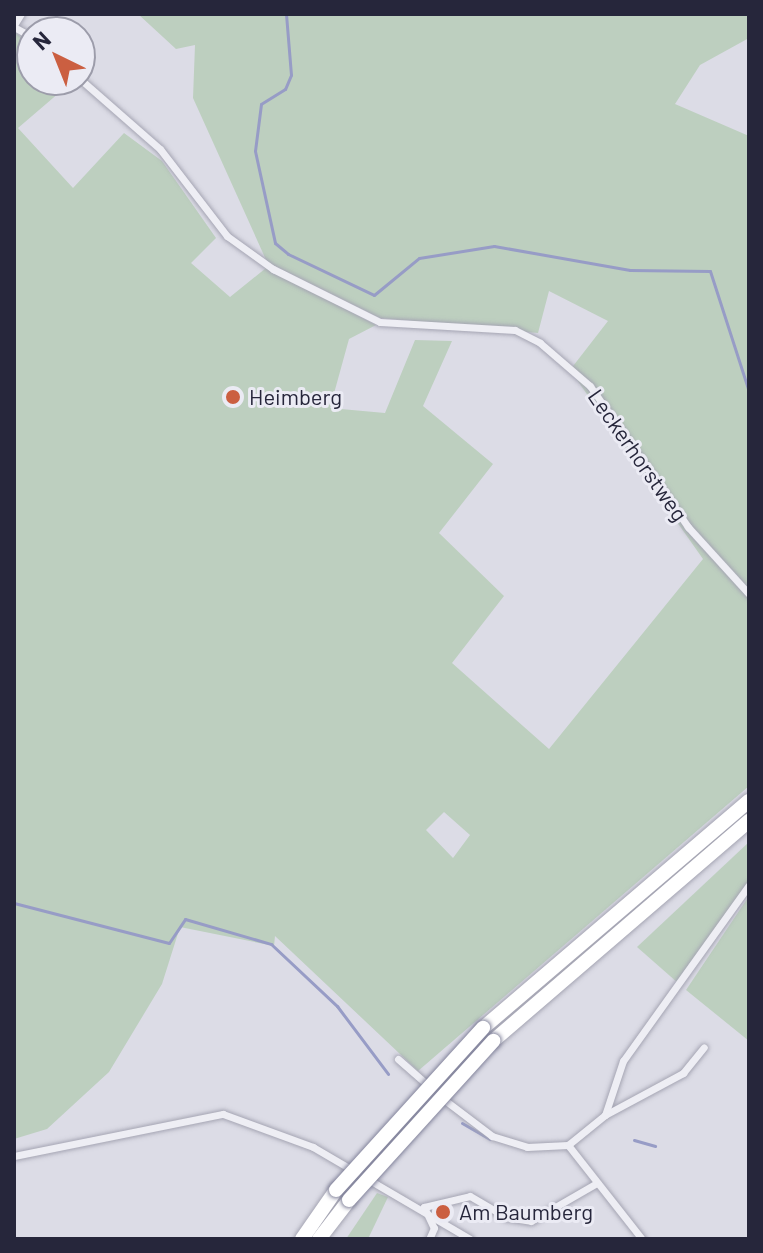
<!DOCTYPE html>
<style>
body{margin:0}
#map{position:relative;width:763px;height:1253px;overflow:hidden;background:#dcdce6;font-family:Barlow,sans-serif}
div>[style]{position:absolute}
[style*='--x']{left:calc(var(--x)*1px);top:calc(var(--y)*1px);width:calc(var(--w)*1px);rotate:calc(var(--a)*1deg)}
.green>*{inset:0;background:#bdcfbf}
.stream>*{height:3px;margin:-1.5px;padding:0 1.5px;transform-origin:1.5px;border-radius:1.5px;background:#979cc6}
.roads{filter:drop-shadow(0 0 2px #a5a5b3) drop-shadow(0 0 2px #a5a5b3)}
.street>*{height:7px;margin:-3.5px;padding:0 3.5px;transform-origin:3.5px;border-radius:3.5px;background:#eeeef4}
.highway>*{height:14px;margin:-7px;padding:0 7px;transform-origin:7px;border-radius:7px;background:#fff}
.bridges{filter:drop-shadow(0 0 2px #83849c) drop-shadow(0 0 2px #83849c)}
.highway-bridge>*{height:14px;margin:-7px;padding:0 7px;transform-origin:7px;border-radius:7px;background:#fff}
.dots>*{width:22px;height:22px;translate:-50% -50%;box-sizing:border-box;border:4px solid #ebebf4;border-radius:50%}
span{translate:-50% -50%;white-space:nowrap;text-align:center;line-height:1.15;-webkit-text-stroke:6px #ebebf4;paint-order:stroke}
.poi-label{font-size:22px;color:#26263b}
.left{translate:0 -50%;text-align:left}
.street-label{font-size:22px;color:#26263b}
.frame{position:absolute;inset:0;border:16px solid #26263b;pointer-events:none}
.north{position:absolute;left:16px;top:16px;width:80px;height:80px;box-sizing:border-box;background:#ebebf4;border:2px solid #9c9caa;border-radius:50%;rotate:317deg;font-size:22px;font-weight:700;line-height:32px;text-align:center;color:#26263b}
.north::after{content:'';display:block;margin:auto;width:28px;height:36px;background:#cb5f41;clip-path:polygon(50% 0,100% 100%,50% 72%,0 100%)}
</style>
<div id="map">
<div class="green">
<div style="clip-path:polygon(evenodd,138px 14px,749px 14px,749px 38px,700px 65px,675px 104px,749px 136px,749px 786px,418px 1071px,275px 936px,274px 946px,180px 927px,162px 984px,109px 1072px,47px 1129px,14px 1139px,15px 32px,32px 46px,32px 80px,74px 80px,18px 128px,73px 188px,124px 133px,162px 161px,216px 238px,191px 263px,230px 297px,266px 268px,376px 325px,349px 339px,330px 408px,385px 413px,415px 340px,452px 341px,423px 406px,493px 464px,439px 533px,504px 596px,452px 663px,549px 749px,703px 559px,570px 370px,608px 321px,549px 291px,538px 333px,380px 318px,267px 262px,193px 98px,195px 45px,176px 49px,138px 14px,444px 812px,470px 835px,453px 858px,426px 830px,444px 812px)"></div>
<div style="clip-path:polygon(749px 842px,749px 880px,678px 983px,637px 947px)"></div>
<div style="clip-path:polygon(749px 896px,749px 1041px,686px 990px)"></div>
<div style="clip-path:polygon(377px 1193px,388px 1197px,368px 1239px,346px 1239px)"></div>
</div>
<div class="stream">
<div style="--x:286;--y:14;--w:61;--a:85.3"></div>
<div style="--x:291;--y:75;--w:15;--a:113"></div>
<div style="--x:285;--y:89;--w:28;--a:148"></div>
<div style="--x:261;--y:104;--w:47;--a:97.3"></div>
<div style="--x:255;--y:151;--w:94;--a:77.7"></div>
<div style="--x:275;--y:243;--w:17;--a:40"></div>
<div style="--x:288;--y:254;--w:95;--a:25.5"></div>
<div style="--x:374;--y:295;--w:58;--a:-39.4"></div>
<div style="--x:419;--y:258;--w:76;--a:-9.1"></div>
<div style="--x:494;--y:246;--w:138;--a:10"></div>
<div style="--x:630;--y:270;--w:80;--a:0.7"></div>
<div style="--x:710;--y:271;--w:127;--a:72.1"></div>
<div style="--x:14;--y:903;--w:160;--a:14.5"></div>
<div style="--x:169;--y:943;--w:29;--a:-56"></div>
<div style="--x:185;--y:919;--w:90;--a:16.2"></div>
<div style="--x:271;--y:944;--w:91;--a:43.2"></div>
<div style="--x:337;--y:1006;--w:85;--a:53.1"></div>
<div style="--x:462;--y:1123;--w:32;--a:30"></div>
<div style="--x:634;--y:1140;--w:22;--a:16"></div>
</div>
<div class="roads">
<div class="street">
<div style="--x:14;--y:25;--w:13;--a:-58"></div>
<div style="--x:14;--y:27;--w:21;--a:29"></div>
<div style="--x:80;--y:79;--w:106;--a:41.2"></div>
<div style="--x:160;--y:149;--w:110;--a:52.4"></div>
<div style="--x:227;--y:236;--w:57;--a:35.7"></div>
<div style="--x:273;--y:269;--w:119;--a:26.4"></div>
<div style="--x:380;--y:322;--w:135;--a:3.4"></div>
<div style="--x:515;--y:330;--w:28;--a:27"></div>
<div style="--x:540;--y:343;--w:66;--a:40.7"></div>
<div style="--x:590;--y:386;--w:172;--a:55.2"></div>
<div style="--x:688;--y:527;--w:91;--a:47.7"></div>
<div style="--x:398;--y:1059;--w:43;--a:41.2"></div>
<div style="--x:442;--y:1098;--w:63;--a:37.2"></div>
<div style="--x:492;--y:1136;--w:37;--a:17"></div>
<div style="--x:527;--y:1147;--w:41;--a:-2.8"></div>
<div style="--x:605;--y:1115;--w:89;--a:-28.3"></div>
<div style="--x:683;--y:1073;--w:33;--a:-51"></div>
<div style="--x:568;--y:1145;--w:48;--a:-39"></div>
<div style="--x:605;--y:1115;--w:57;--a:-71.6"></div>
<div style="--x:623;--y:1061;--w:216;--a:-54.4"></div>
<div style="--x:568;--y:1145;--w:120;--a:51.8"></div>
<div style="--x:14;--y:1156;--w:213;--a:-11.4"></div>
<div style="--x:223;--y:1114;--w:96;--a:20.1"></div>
<div style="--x:313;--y:1147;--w:182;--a:30.4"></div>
<div style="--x:424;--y:1207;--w:47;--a:-13.4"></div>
<div style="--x:470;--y:1196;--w:42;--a:30.3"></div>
<div style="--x:506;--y:1217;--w:25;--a:9"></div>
<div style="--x:531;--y:1221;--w:74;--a:-30"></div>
<div style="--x:424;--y:1207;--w:23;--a:65"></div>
<div style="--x:434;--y:1228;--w:12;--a:114"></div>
</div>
<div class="highway">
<div style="--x:483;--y:1028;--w:350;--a:-40.5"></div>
<div style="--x:493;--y:1041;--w:338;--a:-40.7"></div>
<div style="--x:302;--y:1239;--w:60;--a:-55.2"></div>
<div style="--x:319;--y:1239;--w:49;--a:-52.4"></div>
</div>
</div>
<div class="bridges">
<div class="highway-bridge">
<div style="--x:336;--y:1190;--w:219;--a:-47.8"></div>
<div style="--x:349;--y:1200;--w:215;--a:-47.8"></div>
</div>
</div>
<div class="dots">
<div style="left:233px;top:397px;background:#cb5f41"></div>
<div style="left:443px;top:1212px;background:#cb5f41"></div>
</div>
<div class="poi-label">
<span class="left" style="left:249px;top:397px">Heimberg</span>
<span class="left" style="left:459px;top:1212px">Am Baumberg</span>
</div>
<div class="street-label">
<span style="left:638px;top:455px;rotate:55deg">Leckerhorstweg</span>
</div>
<div class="frame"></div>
<div class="north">N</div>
</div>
